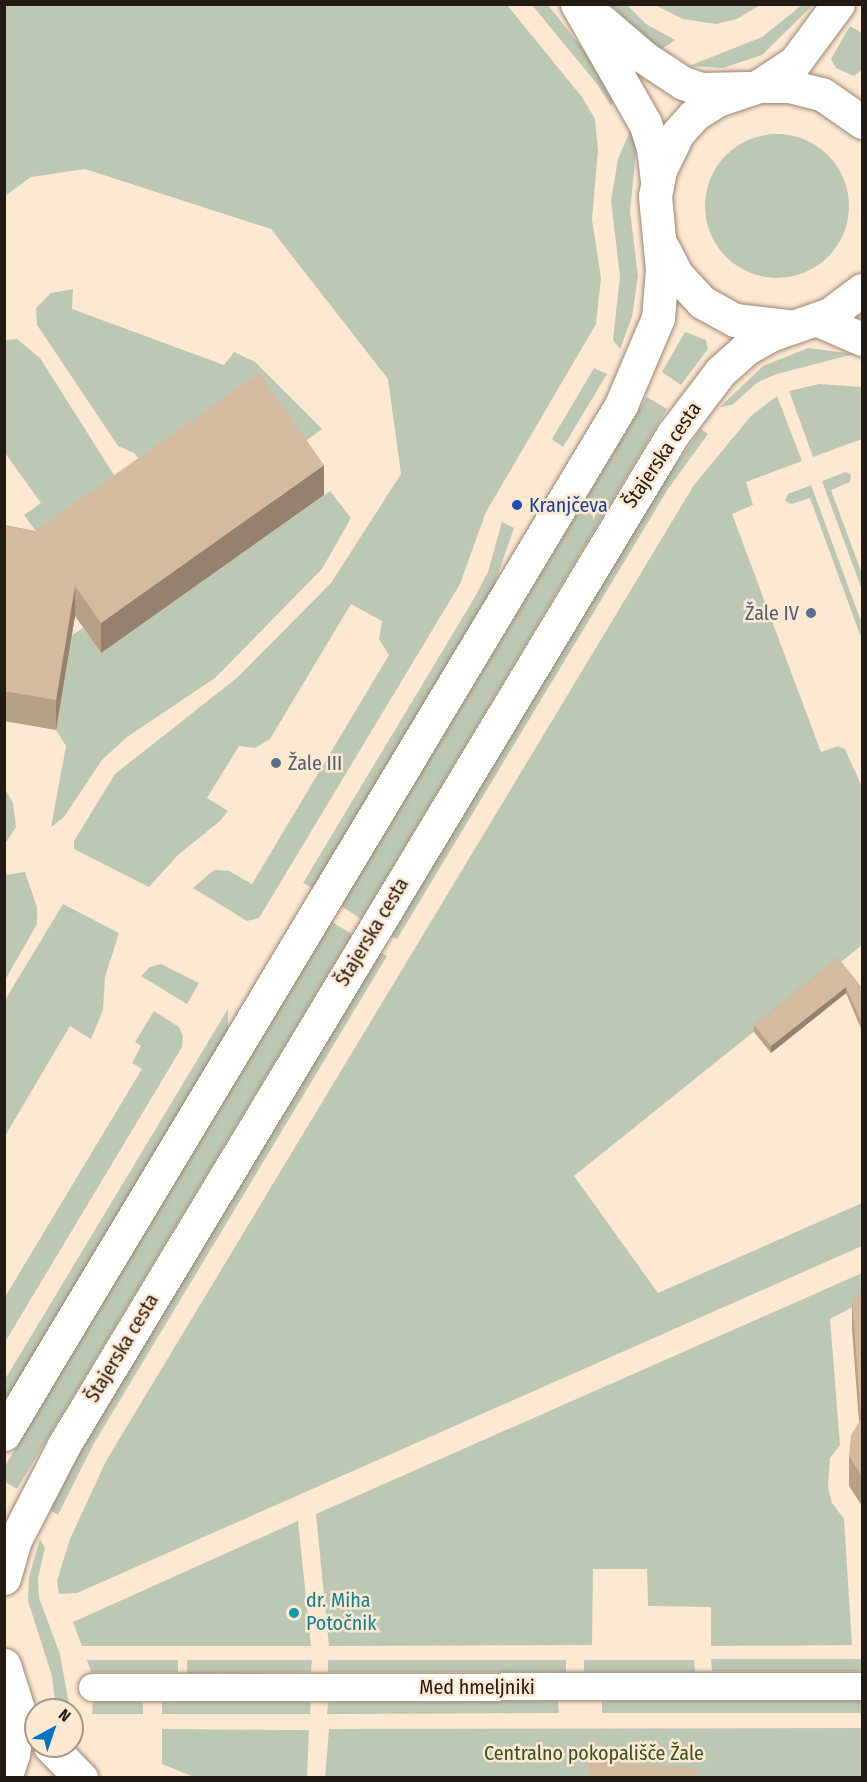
<!DOCTYPE html>
<meta charset="utf-8">
<style>
body{margin:0}
#map{position:relative;width:867px;height:1782px;overflow:hidden;background:#fde8d2;font-family:"Fira Sans Condensed",sans-serif}
div>[style]{position:absolute}
[style*='--x']{left:calc(var(--x)*1px);top:calc(var(--y)*1px);width:calc(var(--w)*1px);rotate:calc(var(--a)*1deg)}
.green>*{inset:0;background:#bdc8b4}
.round{border-radius:50%}
.roads{filter:drop-shadow(0 0 2px #998671) drop-shadow(0 0 2px #998671)}
.minor>*{height:27px;margin:-13.5px;padding:0 13.5px;transform-origin:13.5px;border-radius:13.5px;background:#fff}
.tertiary>*{height:33px;margin:-16.5px;padding:0 16.5px;transform-origin:16.5px;border-radius:16.5px;background:#fff}
.primary>*{height:33px;margin:-16.5px;padding:0 16.5px;transform-origin:16.5px;border-radius:16.5px;background:#fff}
.wall>*{inset:0;background:#b6a088}
.shaded-wall>*{inset:0;background:#94826f}
.building>*{inset:0;background:#d4ba9e}
.dots>*{width:16px;height:16px;translate:-50% -50%;box-sizing:border-box;border:3px solid #fde8d2;border-radius:50%}
span{translate:-50% -50%;white-space:nowrap;text-align:center;line-height:1.15;-webkit-text-stroke:5px #fde8d2;paint-order:stroke}
.street-label{font-size:20px;color:#221b13}
.transit-label{font-size:20px;color:#164399}
.left{translate:0 -50%;text-align:left}
.service-label{font-size:20px;color:#4e5e75}
.right{translate:-100% -50%;text-align:right}
.culture-label{font-size:20px;color:#0d838f}
.park-label{font-size:20px;color:#395121}
.frame{position:absolute;inset:0;border:6px solid #221b13;pointer-events:none}
.north{position:absolute;left:24px;top:1698px;width:60px;height:60px;box-sizing:border-box;background:#fde8d2;border:2px solid #a59686;border-radius:50%;rotate:40deg;font-size:16px;font-weight:700;line-height:24px;text-align:center;color:#221b13}
.north::after{content:'';display:block;margin:auto;width:21px;height:27px;background:#0074bf;clip-path:polygon(50% 0,100% 100%,50% 72%,0 100%)}
</style>
<div id="map">
<div class="green">
<div style="clip-path:polygon(4px 5px,507px 5px,582px 97px,595px 119px,598px 150px,592px 219px,601px 278px,596px 324px,486px 512px,460px 584px,259px 918px,247px 921px,193px 888px,214px 870px,229px 871px,252px 884px,389px 655px,379px 639px,382px 621px,351px 604px,270px 739px,255px 748px,239px 746px,207px 798px,228px 811px,220px 821px,178px 855px,149px 887px,74px 849px,74px 841px,115px 774px,238px 677px,331px 583px,401px 474px,388px 379px,271px 229px,85px 169px,31px 177px,5px 196px)"></div>
<div style="clip-path:polygon(532px 5px,548px 5px,605px 77px,614px 100px,611px 106px,597px 84px)"></div>
<div style="clip-path:polygon(611px 5px,627px 5px,646px 24px,675px 40px,659px 51px)"></div>
<div style="clip-path:polygon(655px 5px,760px 5px,737px 19px,716px 24px,683px 19px)"></div>
<div style="clip-path:polygon(802px 5px,813px 5px,762px 55px,723px 68px,689px 66px,762px 37px)"></div>
<div style="clip-path:polygon(850px 26px,862px 33px,862px 70px,854px 76px,836px 68px,831px 59px)"></div>
<div style="clip-path:polygon(633px 124px,636px 152px,630px 211px,638px 276px,632px 317px,620px 349px,613px 340px,620px 276px,611px 201px,618px 159px)"></div>
<div class="round" style="left:705px;top:134px;width:144px;height:144px"></div>
<div style="clip-path:polygon(73px 289px,72px 309px,224px 365px,234px 352px,255px 362px,322px 429px,293px 450px,154px 476px,134px 453px,118px 446px,37px 325px,36px 308px,51px 293px)"></div>
<div style="clip-path:polygon(685px 332px,706px 340px,708px 349px,681px 385px,662px 372px)"></div>
<div style="clip-path:polygon(17px 339px,40px 358px,121px 486px,50px 550px,24px 515px,41px 503px,5px 453px,4px 340px)"></div>
<div style="clip-path:polygon(808px 348px,854px 354px,777px 374px,758px 382px,732px 405px,720px 407px,763px 366px)"></div>
<div style="clip-path:polygon(594px 368px,607px 374px,563px 447px,552px 439px)"></div>
<div style="clip-path:polygon(819px 384px,862px 387px,862px 439px,813px 457px,789px 391px)"></div>
<div style="clip-path:polygon(777px 396px,802px 461px,746px 482px,753px 505px,732px 514px,821px 752px,838px 746px,845px 749px,862px 787px,862px 945px,574px 1176px,658px 1293px,862px 1203px,862px 1246px,77px 1593px,59px 1594px,57px 1581px,70px 1539px,106px 1461px,694px 485px,751px 416px)"></div>
<div style="clip-path:polygon(647px 397px,667px 409px,361px 919px,341px 906px)"></div>
<div style="clip-path:polygon(701px 429px,708px 434px,668px 489px,397px 939px,389px 935px,661px 485px)"></div>
<div style="clip-path:polygon(846px 472px,851px 475px,850px 482px,831px 490px,862px 574px,862px 590px,822px 481px)"></div>
<div style="clip-path:polygon(811px 485px,862px 624px,862px 640px,810px 498px,792px 504px,785px 501px,788px 494px)"></div>
<div style="clip-path:polygon(330px 491px,351px 518px,322px 569px,215px 678px,127px 737px,102px 760px,64px 817px,51px 827px,66px 746px,56px 730px,72px 635px,83px 628px,101px 653px)"></div>
<div style="clip-path:polygon(502px 522px,514px 528px,494px 586px,314px 889px,303px 883px,472px 602px,488px 572px)"></div>
<div style="clip-path:polygon(4px 787px,13px 803px,16px 827px,5px 844px)"></div>
<div style="clip-path:polygon(25px 872px,37px 907px,37px 924px,5px 980px,5px 875px)"></div>
<div style="clip-path:polygon(63px 904px,119px 933px,105px 977px,103px 1010px,91px 1039px,70px 1026px,5px 1136px,5px 1000px)"></div>
<div style="clip-path:polygon(332px 922px,352px 934px,17px 1489px,5px 1482px,5px 1466px)"></div>
<div style="clip-path:polygon(379px 952px,387px 956px,93px 1445px,58px 1515px,50px 1510px,70px 1467px)"></div>
<div style="clip-path:polygon(161px 964px,199px 983px,187px 1004px,141px 976px,150px 967px)"></div>
<div style="clip-path:polygon(228px 1009px,228px 1030px,5px 1402px,4px 1381px)"></div>
<div style="clip-path:polygon(154px 1011px,179px 1027px,183px 1036px,182px 1047px,5px 1342px,5px 1297px,142px 1069px,132px 1063px,141px 1046px,135px 1042px)"></div>
<div style="clip-path:polygon(862px 1273px,862px 1302px,830px 1319px,840px 1445px,830px 1458px,828px 1487px,832px 1503px,844px 1519px,852px 1645px,711px 1646px,711px 1607px,648px 1606px,647px 1569px,593px 1569px,592px 1645px,329px 1646px,316px 1514px)"></div>
<div style="clip-path:polygon(298px 1521px,311px 1646px,82px 1646px,73px 1622px)"></div>
<div style="clip-path:polygon(40px 1539px,45px 1548px,38px 1578px,39px 1598px,60px 1654px,70px 1710px,56px 1710px,52px 1676px,28px 1601px,29px 1577px)"></div>
<div style="clip-path:polygon(711px 1659px,862px 1659px,862px 1671px,712px 1671px)"></div>
<div style="clip-path:polygon(87px 1660px,178px 1660px,178px 1672px,91px 1672px)"></div>
<div style="clip-path:polygon(187px 1660px,312px 1660px,311px 1672px,187px 1673px)"></div>
<div style="clip-path:polygon(328px 1660px,566px 1660px,566px 1672px,328px 1672px)"></div>
<div style="clip-path:polygon(584px 1660px,694px 1660px,695px 1672px,584px 1672px)"></div>
<div style="clip-path:polygon(558px 1701px,559px 1713px,327px 1714px,328px 1702px)"></div>
<div style="clip-path:polygon(602px 1701px,862px 1701px,862px 1713px,602px 1713px)"></div>
<div style="clip-path:polygon(93px 1702px,143px 1702px,143px 1714px,92px 1714px)"></div>
<div style="clip-path:polygon(162px 1702px,311px 1702px,310px 1714px,162px 1714px)"></div>
<div style="clip-path:polygon(862px 1728px,862px 1777px,325px 1778px,329px 1729px)"></div>
<div style="clip-path:polygon(162px 1729px,309px 1730px,307px 1777px,194px 1777px,162px 1764px)"></div>
</div>
<div class="roads">
<div class="minor">
<div style="--x:92;--y:1687;--w:770;--a:-0.07"></div>
</div>
<div class="tertiary">
<div style="--x:577;--y:4;--w:137;--a:60.3"></div>
<div style="--x:645;--y:123;--w:26;--a:72"></div>
<div style="--x:653;--y:148;--w:35;--a:83"></div>
<div style="--x:591;--y:12;--w:71;--a:40.4"></div>
<div style="--x:645;--y:58;--w:45;--a:33.3"></div>
<div style="--x:683;--y:83;--w:19;--a:18"></div>
<div style="--x:701;--y:89;--w:46;--a:-1.2"></div>
<div style="--x:818;--y:320;--w:48;--a:23.4"></div>
<div style="--x:50;--y:1746;--w:45;--a:45.9"></div>
</div>
<div class="primary">
<div style="--x:759;--y:86;--w:43;--a:-33.7"></div>
<div style="--x:795;--y:62;--w:72;--a:-53.4"></div>
<div style="--x:663;--y:248;--w:29;--a:63"></div>
<div style="--x:676;--y:274;--w:38;--a:47"></div>
<div style="--x:702;--y:302;--w:38;--a:29"></div>
<div style="--x:735;--y:320;--w:52;--a:6.6"></div>
<div style="--x:4;--y:1434;--w:1200;--a:-59.05"></div>
<div style="--x:621;--y:405;--w:95;--a:-67"></div>
<div style="--x:658;--y:318;--w:49;--a:-85.3"></div>
<div style="--x:662;--y:269;--w:73;--a:-95.5"></div>
<div style="--x:655;--y:196;--w:26;--a:-79"></div>
<div style="--x:660;--y:170;--w:41;--a:-64.1"></div>
<div style="--x:678;--y:133;--w:24;--a:-48"></div>
<div style="--x:694;--y:115;--w:27;--a:-33"></div>
<div style="--x:717;--y:100;--w:44;--a:-18.4"></div>
<div style="--x:759;--y:86;--w:30;--a:0"></div>
<div style="--x:789;--y:86;--w:34;--a:14"></div>
<div style="--x:822;--y:94;--w:49;--a:35"></div>
<div style="--x:4;--y:1578;--w:40;--a:-74"></div>
<div style="--x:15;--y:1540;--w:107;--a:-62.7"></div>
<div style="--x:64;--y:1445;--w:1180;--a:-58.94"></div>
<div style="--x:673;--y:434;--w:78;--a:-52.8"></div>
<div style="--x:720;--y:372;--w:36;--a:-42"></div>
<div style="--x:747;--y:348;--w:26;--a:-29"></div>
<div style="--x:770;--y:335;--w:64;--a:-19.3"></div>
<div style="--x:830;--y:314;--w:40;--a:-37"></div>
<div style="--x:4;--y:1665;--w:49;--a:72.3"></div>
<div style="--x:19;--y:1712;--w:42;--a:98.1"></div>
<div style="--x:13;--y:1754;--w:25;--a:108"></div>
</div>
</div>
<div class="wall">
<div style="clip-path:polygon(324px 495px,101px 653px,75px 616px,56px 730px,4px 721px,4px 525px,35px 531px)"></div>
<div style="clip-path:polygon(838px 958px,862px 988px,862px 1031px,846px 993px,771px 1053px,754px 1032px,754px 1025px)"></div>
<div style="clip-path:polygon(862px 1294px,862px 1506px,849px 1486px,849px 1456px,859px 1422px,852px 1329px,852px 1299px)"></div>
</div>
<div class="shaded-wall">
<div style="clip-path:polygon(324px 465px,324px 495px,101px 653px,101px 623px)"></div>
<div style="clip-path:polygon(75px 586px,75px 616px,56px 730px,56px 700px)"></div>
<div style="clip-path:polygon(846px 987px,846px 993px,771px 1053px,771px 1046px)"></div>
</div>
<div class="building">
<div style="clip-path:polygon(259px 373px,324px 465px,101px 623px,75px 586px,56px 700px,4px 691px,4px 525px,35px 531px)"></div>
<div style="clip-path:polygon(838px 958px,862px 988px,862px 1024px,846px 987px,771px 1046px,754px 1025px)"></div>
<div style="clip-path:polygon(862px 1294px,862px 1476px,849px 1456px,851px 1435px,861px 1419px,852px 1299px)"></div>
<div style="clip-path:polygon(589px 1761px,697px 1768px,696px 1778px,588px 1778px)"></div>
</div>
<div class="dots">
<div style="left:517px;top:505px;background:#1a4fb4"></div>
<div style="left:811px;top:613px;background:#5c6f8a"></div>
<div style="left:276px;top:763px;background:#5c6f8a"></div>
<div style="left:294px;top:1613px;background:#0f9aa8"></div>
</div>
<div class="street-label">
<span style="left:662px;top:455px;rotate:-56deg">Štajerska cesta</span>
<span style="left:372px;top:932px;rotate:-59deg">Štajerska cesta</span>
<span style="left:122px;top:1348px;rotate:-59deg">Štajerska cesta</span>
<span style="left:477px;top:1687px">Med hmeljniki</span>
</div>
<div class="transit-label">
<span class="left" style="left:529px;top:505px">Kranjčeva</span>
</div>
<div class="service-label">
<span class="right" style="left:799px;top:613px">Žale IV</span>
<span class="left" style="left:288px;top:763px">Žale III</span>
</div>
<div class="culture-label">
<span class="left" style="left:306px;top:1612px">dr. Miha<br>Potočnik</span>
</div>
<div class="park-label">
<span style="left:594px;top:1753px">Centralno pokopališče Žale</span>
</div>
<div class="frame"></div>
<div class="north">N</div>
</div>
